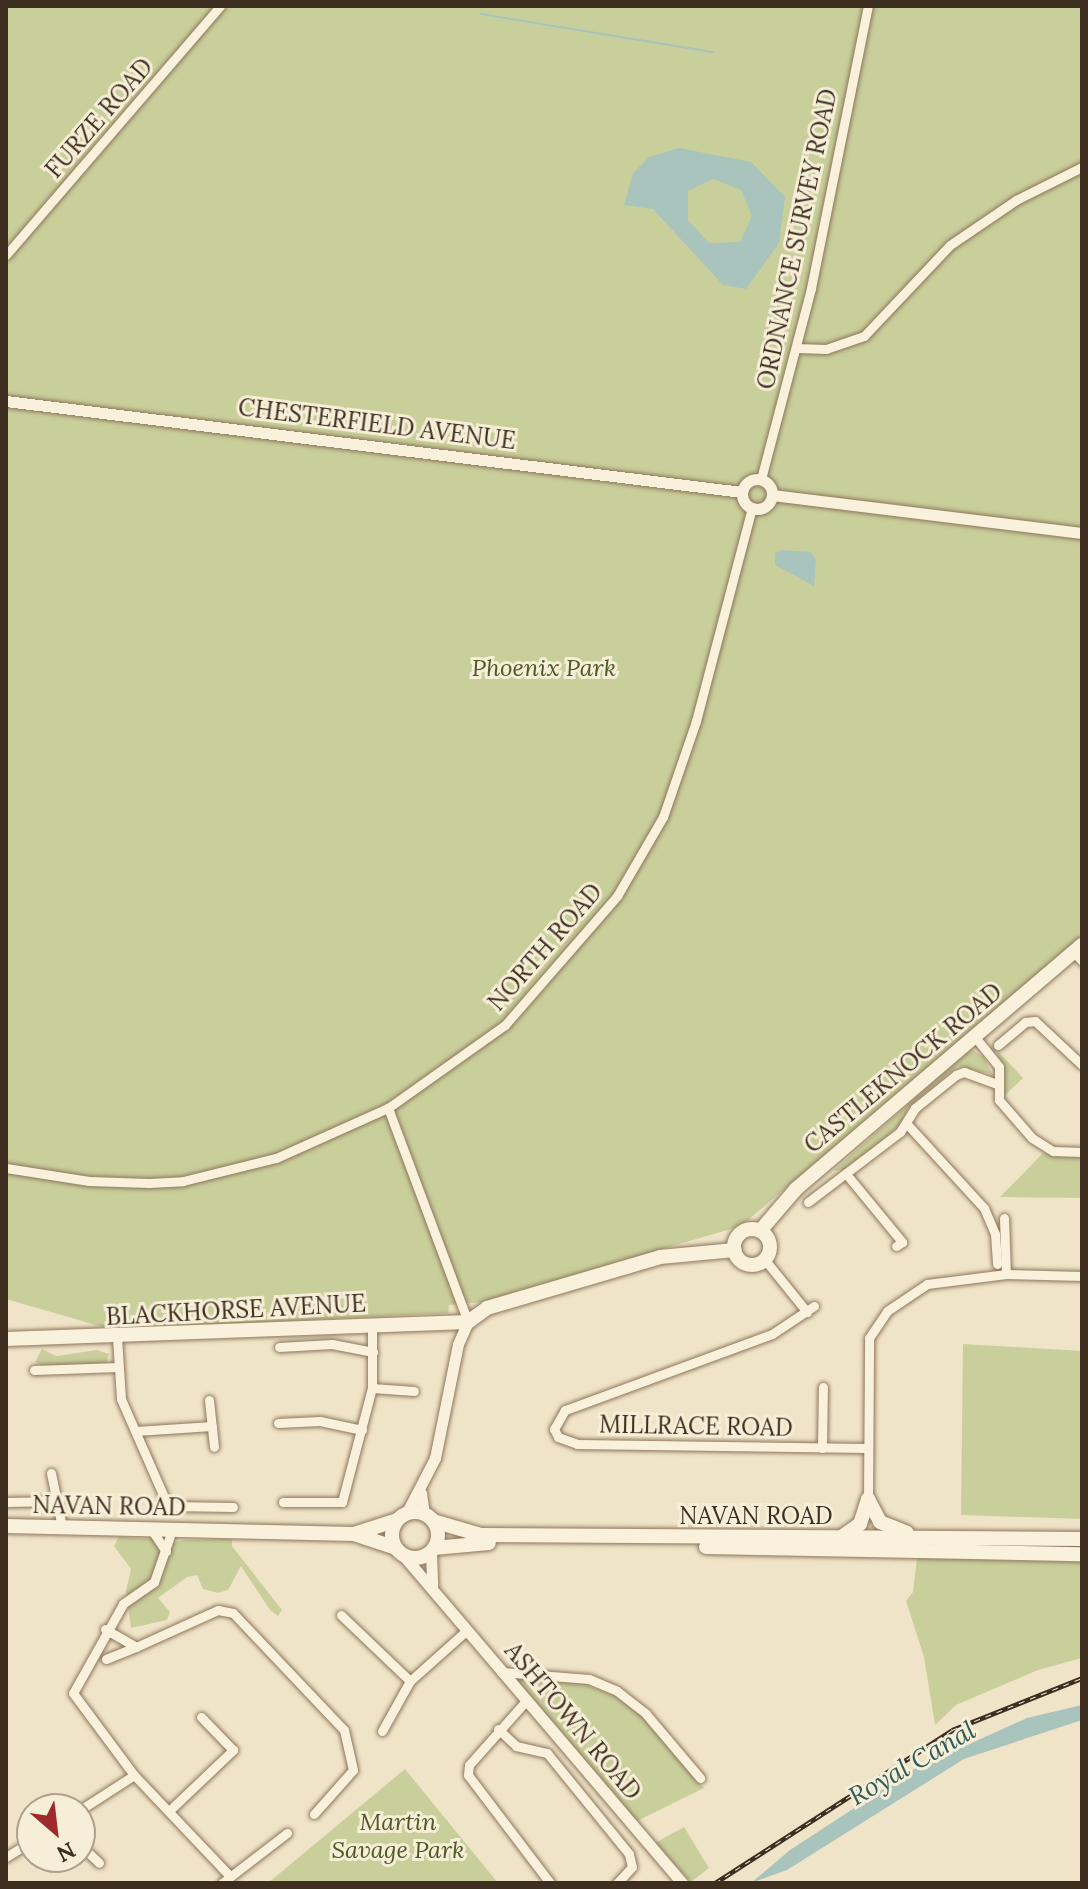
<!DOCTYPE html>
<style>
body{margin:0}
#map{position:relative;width:1088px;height:1889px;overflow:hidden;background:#f0e4c8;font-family:Lora,serif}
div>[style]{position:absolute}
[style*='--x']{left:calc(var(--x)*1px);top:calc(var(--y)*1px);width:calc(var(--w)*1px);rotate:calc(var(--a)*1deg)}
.green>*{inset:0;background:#c9cf9b}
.water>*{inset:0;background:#a9c4bc}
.stream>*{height:2px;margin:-1px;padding:0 1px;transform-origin:1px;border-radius:1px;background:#a9c4bc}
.roads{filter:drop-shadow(0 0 2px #8d765c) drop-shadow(0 0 2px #8d765c)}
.minor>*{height:9px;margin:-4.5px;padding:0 4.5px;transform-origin:4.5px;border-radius:4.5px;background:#faf1dc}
.tertiary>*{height:11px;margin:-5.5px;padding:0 5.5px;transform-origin:5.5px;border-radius:5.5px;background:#faf1dc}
.tertiary>.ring{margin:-5.5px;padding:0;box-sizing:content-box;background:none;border:11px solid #faf1dc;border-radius:50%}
.secondary>*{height:14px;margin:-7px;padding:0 7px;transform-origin:7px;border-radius:7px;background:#faf1dc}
.secondary>.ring{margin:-7px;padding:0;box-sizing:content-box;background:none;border:14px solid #faf1dc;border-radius:50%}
.rail>*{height:5px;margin-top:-2.5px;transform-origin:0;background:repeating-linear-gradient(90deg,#f7eed8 0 6px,#3d2e20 0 12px);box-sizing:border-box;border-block:2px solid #3d2e20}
span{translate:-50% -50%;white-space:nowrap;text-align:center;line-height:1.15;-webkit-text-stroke:6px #f7eed8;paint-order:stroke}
.street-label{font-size:24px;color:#3d2e20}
.park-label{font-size:24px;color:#4d5a26;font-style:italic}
.water-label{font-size:26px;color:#2f5d5a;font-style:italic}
.frame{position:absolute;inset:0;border:8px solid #3d2e20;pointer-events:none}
.north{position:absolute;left:16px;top:1793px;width:80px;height:80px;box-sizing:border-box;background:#f7eed8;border:2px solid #ada18e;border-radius:50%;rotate:152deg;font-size:22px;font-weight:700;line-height:32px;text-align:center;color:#3d2e20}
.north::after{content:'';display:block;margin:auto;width:28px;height:36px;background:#9e2a2b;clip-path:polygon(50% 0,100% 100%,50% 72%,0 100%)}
</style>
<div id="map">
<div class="green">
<div style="clip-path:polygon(6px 6px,1082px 6px,1082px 936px,741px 1226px,481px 1302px,449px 1305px,448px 1313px,113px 1330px,6px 1299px)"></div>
<div style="clip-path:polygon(971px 1049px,984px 1057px,992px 1074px,958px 1066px,909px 1107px,899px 1126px,848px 1169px,833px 1171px)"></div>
<div style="clip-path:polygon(997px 1050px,1023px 1078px,1003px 1097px,1004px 1076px)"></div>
<div style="clip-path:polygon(1043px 1153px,1082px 1158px,1082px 1198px,1000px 1197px)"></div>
<div style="clip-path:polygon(963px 1344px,1082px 1351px,1082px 1519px,961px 1515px)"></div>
<div style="clip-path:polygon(42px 1349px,56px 1356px,97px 1350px,109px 1354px,106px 1364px,45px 1366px,35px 1362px)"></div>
<div style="clip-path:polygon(119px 1537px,154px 1539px,159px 1548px,182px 1540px,232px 1539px,232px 1546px,282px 1610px,278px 1616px,270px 1610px,241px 1566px,228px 1590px,218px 1593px,203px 1589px,197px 1575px,187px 1577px,158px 1598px,170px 1612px,167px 1620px,131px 1628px,126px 1591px,131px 1569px,114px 1546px)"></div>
<div style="clip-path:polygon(917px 1558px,1082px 1562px,1082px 1658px,1038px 1670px,956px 1705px,935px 1725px,924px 1657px,906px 1601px,913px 1592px)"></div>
<div style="clip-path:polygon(505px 1674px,576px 1681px,620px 1698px,649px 1720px,704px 1788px,635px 1822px)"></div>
<div style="clip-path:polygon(405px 1769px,498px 1883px,268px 1883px)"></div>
<div style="clip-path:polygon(684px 1827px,709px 1868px,691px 1882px,655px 1843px)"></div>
</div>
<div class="water">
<div style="clip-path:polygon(evenodd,679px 148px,751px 162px,785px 197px,779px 243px,746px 289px,723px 285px,653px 209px,624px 205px,633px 173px,649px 157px,679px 148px,713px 179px,741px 190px,752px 216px,740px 242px,709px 243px,688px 220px,688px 191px,713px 179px)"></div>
<div style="clip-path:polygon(782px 550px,811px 552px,816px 560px,814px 586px,775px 565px,775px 553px)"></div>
<div style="clip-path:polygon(1082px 1705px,1082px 1720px,964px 1759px,787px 1870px,751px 1883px,790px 1850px,914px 1769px,1027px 1718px)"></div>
</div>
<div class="stream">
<div style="--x:411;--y:6;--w:13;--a:4"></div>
<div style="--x:481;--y:14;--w:236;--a:9.3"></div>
</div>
<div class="roads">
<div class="minor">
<div style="--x:6;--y:255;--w:328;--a:-49.3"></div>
<div style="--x:796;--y:348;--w:30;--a:2"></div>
<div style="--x:826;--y:349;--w:40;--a:-18.9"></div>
<div style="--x:864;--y:336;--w:125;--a:-46.6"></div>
<div style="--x:950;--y:245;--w:80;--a:-34.3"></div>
<div style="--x:1016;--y:200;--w:74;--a:-26.6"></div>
<div style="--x:761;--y:479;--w:197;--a:-75.3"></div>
<div style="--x:811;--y:288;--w:288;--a:-78.6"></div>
<div style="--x:1074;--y:952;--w:12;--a:48"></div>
<div style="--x:975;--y:1037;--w:38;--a:51"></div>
<div style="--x:999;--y:1067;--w:33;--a:90"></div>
<div style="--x:999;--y:1100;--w:50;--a:49"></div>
<div style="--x:1032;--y:1138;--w:25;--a:32"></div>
<div style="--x:1053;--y:1151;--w:29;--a:2"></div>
<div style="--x:998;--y:1045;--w:35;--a:-40"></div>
<div style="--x:1025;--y:1022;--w:10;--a:-6"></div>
<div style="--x:1035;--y:1021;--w:64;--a:43.1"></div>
<div style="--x:388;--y:1108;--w:228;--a:69.5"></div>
<div style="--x:906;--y:1123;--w:115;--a:47.5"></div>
<div style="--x:984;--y:1208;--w:28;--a:67"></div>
<div style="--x:995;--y:1234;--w:30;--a:86"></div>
<div style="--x:6;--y:1168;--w:84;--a:8.9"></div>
<div style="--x:89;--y:1181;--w:60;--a:1.9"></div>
<div style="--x:149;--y:1183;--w:34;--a:-3"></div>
<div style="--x:183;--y:1181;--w:96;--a:-13.9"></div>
<div style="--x:276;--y:1158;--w:123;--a:-24.1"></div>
<div style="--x:388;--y:1108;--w:143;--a:-35.4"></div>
<div style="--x:505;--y:1025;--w:171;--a:-49"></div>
<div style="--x:617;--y:896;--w:91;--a:-59.8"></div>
<div style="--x:663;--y:817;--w:102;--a:-71"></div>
<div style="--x:696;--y:721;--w:220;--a:-75.3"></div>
<div style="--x:847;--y:1175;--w:87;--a:50.6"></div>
<div style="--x:902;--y:1242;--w:7;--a:146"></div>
<div style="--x:808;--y:1202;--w:116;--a:-37.3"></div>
<div style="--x:900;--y:1132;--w:28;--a:-58"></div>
<div style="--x:915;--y:1108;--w:53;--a:-38.8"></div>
<div style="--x:956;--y:1075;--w:9;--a:-21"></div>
<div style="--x:964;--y:1072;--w:35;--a:20"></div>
<div style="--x:1004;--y:1218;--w:56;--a:88"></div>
<div style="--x:765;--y:1260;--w:67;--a:51.1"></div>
<div style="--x:814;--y:1306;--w:50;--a:146.3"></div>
<div style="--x:772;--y:1334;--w:221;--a:159.8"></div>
<div style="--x:565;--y:1410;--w:22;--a:120"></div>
<div style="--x:554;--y:1429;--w:9;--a:63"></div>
<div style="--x:558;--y:1437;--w:20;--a:20"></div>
<div style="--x:577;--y:1444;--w:290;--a:0.8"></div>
<div style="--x:117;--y:1337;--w:62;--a:86.3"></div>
<div style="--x:121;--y:1399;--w:117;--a:66.3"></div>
<div style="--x:168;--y:1506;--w:65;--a:0.9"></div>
<div style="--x:279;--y:1347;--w:53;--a:-3.2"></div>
<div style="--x:332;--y:1344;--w:42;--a:11"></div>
<div style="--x:34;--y:1370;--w:84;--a:-2"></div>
<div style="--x:372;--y:1388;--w:42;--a:4.1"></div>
<div style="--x:209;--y:1400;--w:47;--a:83.9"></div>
<div style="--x:278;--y:1423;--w:42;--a:-2.7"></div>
<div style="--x:320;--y:1421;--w:43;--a:12.1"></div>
<div style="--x:136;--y:1431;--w:76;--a:-3.8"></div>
<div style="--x:822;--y:1448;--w:61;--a:-89.1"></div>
<div style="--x:51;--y:1473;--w:55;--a:78.5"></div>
<div style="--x:868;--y:1499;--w:161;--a:-89.6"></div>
<div style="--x:869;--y:1338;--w:32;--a:-56"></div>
<div style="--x:887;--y:1311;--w:48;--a:-34"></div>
<div style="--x:927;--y:1284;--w:80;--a:-7.2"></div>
<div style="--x:1006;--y:1274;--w:76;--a:1.5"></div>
<div style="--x:6;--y:1502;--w:53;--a:-1.1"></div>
<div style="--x:283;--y:1502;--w:59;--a:0"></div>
<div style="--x:342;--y:1502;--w:118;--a:-75.3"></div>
<div style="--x:372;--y:1388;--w:62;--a:-90"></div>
<div style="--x:151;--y:1529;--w:27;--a:56"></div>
<div style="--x:172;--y:1530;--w:55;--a:109.1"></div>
<div style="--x:154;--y:1582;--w:38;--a:145"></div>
<div style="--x:123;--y:1604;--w:102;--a:119.3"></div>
<div style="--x:73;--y:1693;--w:102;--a:53.4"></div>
<div style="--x:134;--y:1775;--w:139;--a:46.5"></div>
<div style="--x:341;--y:1615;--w:95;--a:43.7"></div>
<div style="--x:105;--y:1629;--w:36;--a:30"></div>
<div style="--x:136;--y:1647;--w:90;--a:-24.3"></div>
<div style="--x:218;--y:1610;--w:15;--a:11"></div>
<div style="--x:233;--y:1613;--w:161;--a:46.5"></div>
<div style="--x:344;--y:1730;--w:41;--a:77.3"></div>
<div style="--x:353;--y:1770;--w:59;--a:131.6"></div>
<div style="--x:106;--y:1659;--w:32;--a:-22"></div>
<div style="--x:501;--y:1672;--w:88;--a:4.5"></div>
<div style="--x:589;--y:1679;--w:30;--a:23"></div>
<div style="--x:617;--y:1691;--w:37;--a:38"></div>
<div style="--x:646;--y:1714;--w:84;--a:49.8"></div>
<div style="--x:525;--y:1702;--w:84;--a:131.6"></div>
<div style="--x:469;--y:1765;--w:10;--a:96"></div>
<div style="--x:468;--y:1775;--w:136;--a:52.8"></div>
<div style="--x:498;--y:1729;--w:25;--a:43"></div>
<div style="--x:516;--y:1746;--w:32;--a:13"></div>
<div style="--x:547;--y:1753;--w:130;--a:50.9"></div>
<div style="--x:629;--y:1854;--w:13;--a:77"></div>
<div style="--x:632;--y:1867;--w:22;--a:133"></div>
<div style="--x:382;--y:1731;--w:57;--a:-60.8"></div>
<div style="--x:410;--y:1681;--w:76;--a:-41.8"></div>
<div style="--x:171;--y:1809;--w:86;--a:-43.6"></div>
<div style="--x:233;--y:1750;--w:46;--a:-134.1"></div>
<div style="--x:80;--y:1810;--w:64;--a:-32.9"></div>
<div style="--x:80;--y:1845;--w:26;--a:43"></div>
<div style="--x:6;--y:1857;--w:31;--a:-32"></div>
<div style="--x:222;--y:1883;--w:82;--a:-37.6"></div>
</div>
<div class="tertiary">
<div style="--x:6;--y:401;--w:742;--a:7.05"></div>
<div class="ring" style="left:742px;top:479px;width:19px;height:19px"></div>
<div style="--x:772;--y:495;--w:312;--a:7"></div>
<div style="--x:421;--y:1493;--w:21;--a:82"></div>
<div style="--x:406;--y:1514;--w:63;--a:-62.6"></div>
<div style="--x:435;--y:1458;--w:116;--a:-78.6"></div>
<div style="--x:458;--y:1344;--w:24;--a:-66"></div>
<div style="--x:431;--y:1551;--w:35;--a:88"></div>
<div style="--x:403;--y:1555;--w:431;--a:49.6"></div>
</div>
<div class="secondary">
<div class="ring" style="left:734px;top:1229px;width:22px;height:22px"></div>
<div style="--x:760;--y:1231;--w:55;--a:-49.4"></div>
<div style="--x:796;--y:1189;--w:376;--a:-40.5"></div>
<div style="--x:6;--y:1339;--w:462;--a:-2.1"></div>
<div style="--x:468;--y:1322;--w:24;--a:-36"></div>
<div style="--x:487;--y:1308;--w:180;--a:-16.4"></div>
<div style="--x:660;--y:1257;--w:75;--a:-5.3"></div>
<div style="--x:868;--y:1499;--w:26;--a:62"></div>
<div style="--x:880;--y:1522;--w:29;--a:22"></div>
<div class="ring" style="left:392px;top:1512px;width:32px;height:32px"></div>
<div style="--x:433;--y:1521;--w:50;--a:16.3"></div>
<div style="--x:481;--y:1535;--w:601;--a:0.38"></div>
<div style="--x:6;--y:1526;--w:348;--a:1.3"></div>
<div style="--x:354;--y:1534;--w:45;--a:-18"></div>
<div style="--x:354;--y:1534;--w:44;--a:18.4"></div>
<div style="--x:840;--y:1538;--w:24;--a:-35"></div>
<div style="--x:860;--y:1524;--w:26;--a:-72"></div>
<div style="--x:706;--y:1547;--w:376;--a:1.1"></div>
<div style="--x:434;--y:1548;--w:55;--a:-5.2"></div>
</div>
</div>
<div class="rail">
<div style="--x:715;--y:1883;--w:282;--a:-32.8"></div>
<div style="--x:952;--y:1730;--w:140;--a:-21.8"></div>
</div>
<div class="street-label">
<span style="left:99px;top:118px;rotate:-49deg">FURZE ROAD</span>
<span style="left:797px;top:239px;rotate:-78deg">ORDNANCE SURVEY ROAD</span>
<span style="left:377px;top:424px;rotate:7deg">CHESTERFIELD AVENUE</span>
<span style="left:545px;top:947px;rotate:-49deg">NORTH ROAD</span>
<span style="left:903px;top:1068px;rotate:-40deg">CASTLEKNOCK ROAD</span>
<span style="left:236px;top:1310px;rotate:-3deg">BLACKHORSE AVENUE</span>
<span style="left:696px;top:1426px;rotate:1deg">MILLRACE ROAD</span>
<span style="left:109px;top:1506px;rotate:1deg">NAVAN ROAD</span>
<span style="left:756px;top:1516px">NAVAN ROAD</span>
<span style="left:573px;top:1721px;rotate:50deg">ASHTOWN ROAD</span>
</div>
<div class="park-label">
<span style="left:544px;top:668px">Phoenix Park</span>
<span style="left:398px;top:1836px">Martin<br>Savage Park</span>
</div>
<div class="water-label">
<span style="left:912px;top:1763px;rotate:-30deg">Royal Canal</span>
</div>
<div class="frame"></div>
<div class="north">N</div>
</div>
